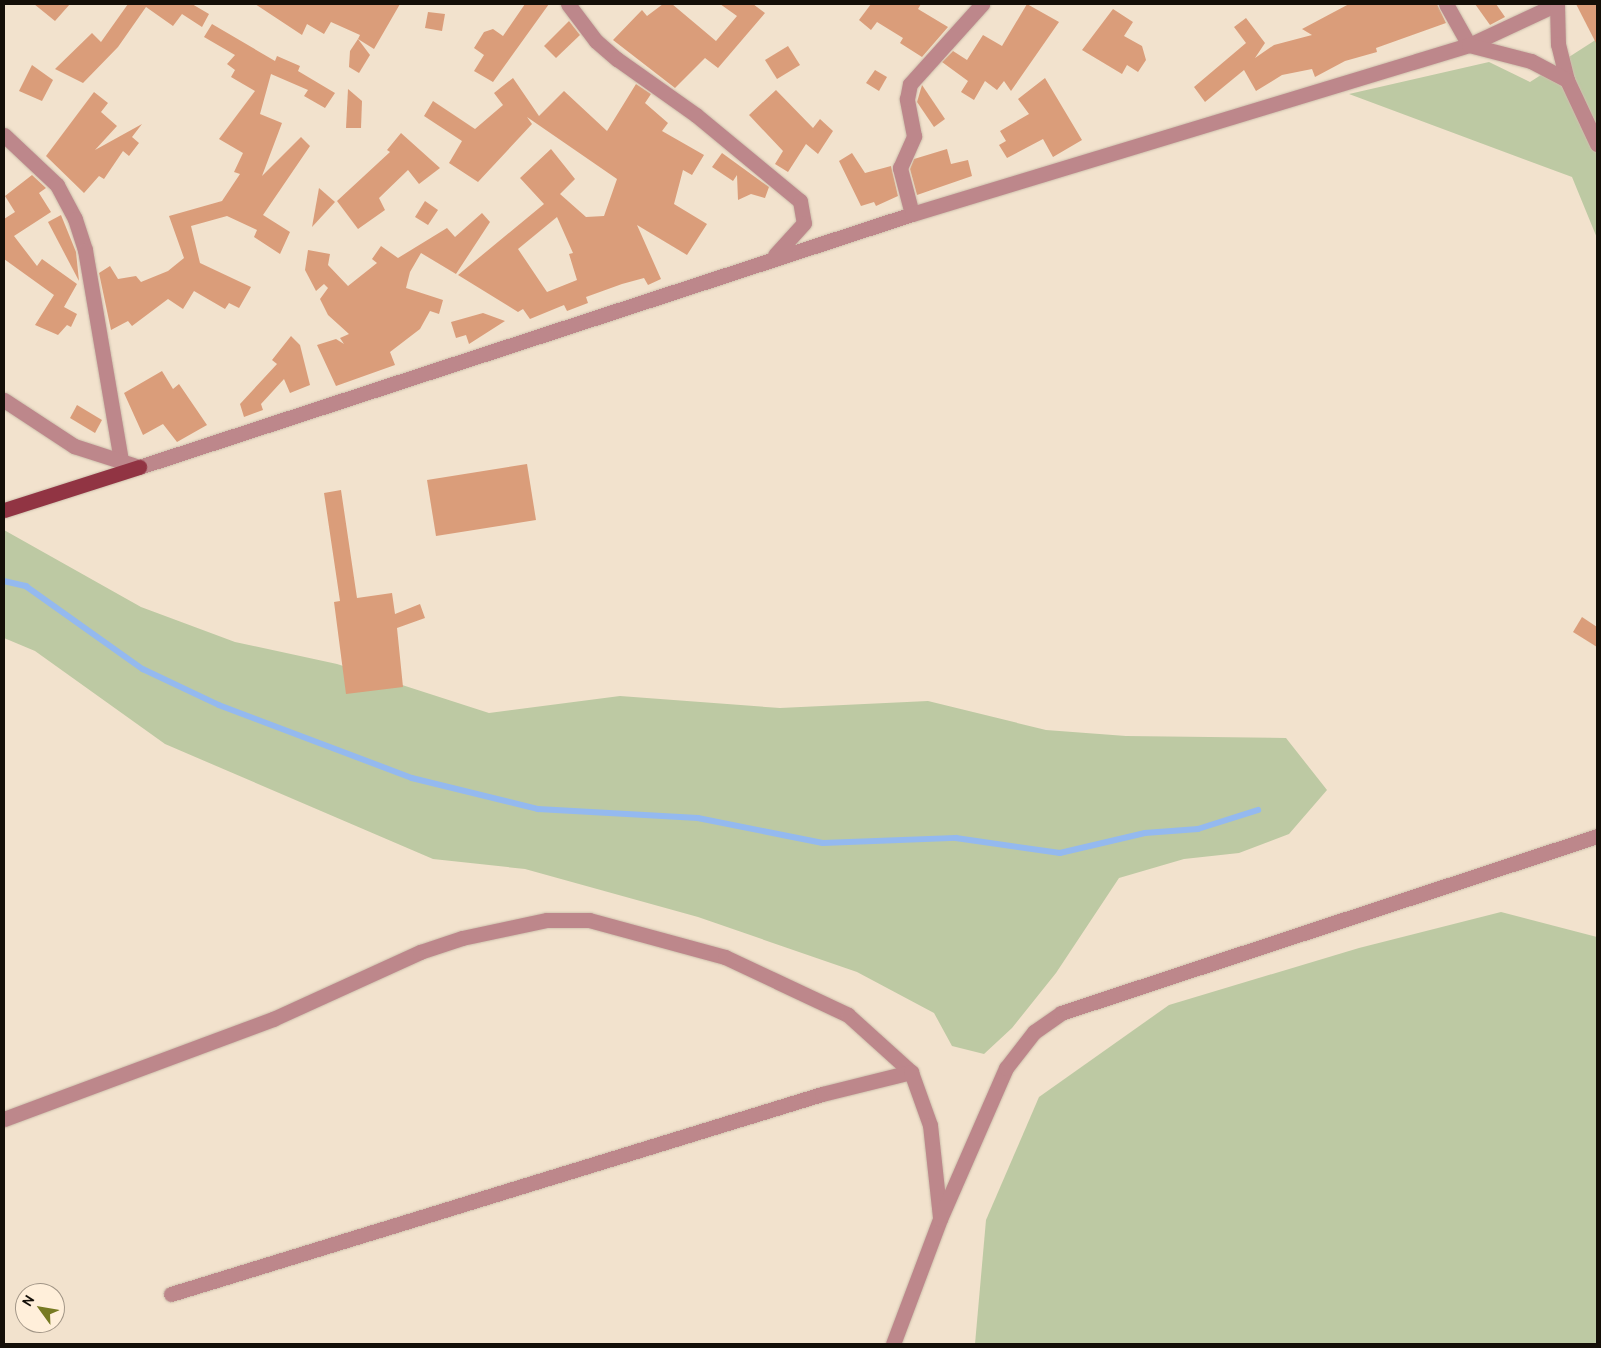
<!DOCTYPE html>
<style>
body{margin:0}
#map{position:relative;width:1601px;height:1348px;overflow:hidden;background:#f2e2cd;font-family:Cabin,sans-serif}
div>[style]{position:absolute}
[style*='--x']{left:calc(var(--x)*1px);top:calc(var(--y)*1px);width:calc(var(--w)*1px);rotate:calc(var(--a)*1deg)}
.green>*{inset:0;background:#bdc9a3}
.stream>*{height:5.5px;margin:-2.75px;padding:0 2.75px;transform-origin:2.75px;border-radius:2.75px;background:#94b9ef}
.building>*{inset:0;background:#da9d7a}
.roads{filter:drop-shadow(0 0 1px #cec0ad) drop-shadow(0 0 1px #cec0ad)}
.minor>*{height:15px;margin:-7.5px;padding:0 7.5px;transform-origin:7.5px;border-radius:7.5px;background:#bd878b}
.major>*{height:15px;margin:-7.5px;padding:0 7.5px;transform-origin:7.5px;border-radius:7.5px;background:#913443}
span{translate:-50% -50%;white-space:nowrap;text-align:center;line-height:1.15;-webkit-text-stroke:4.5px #ffefda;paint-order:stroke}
.frame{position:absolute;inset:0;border:5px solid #140f08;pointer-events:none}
.north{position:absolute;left:15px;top:1283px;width:50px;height:50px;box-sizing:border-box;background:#ffefda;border:1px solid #a19586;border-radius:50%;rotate:302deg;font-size:14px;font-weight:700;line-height:20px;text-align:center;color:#140f08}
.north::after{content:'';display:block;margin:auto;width:18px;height:22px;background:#777a22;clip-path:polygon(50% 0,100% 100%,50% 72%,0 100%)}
</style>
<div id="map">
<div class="green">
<div style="clip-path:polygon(1597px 39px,1597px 238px,1572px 177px,1349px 94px,1489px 62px,1530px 82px)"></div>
<div style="clip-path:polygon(4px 530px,141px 607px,235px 642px,337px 664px,489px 713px,620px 696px,780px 708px,928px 701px,1046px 730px,1126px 736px,1286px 738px,1327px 790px,1289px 834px,1239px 853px,1184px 859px,1119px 878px,1056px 973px,1012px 1028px,984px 1054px,952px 1046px,934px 1013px,857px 972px,698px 917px,525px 869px,433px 859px,165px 744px,35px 651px,4px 638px)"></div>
<div style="clip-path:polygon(1501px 912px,1597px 937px,1597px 1344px,975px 1344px,986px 1220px,1039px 1097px,1169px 1005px,1359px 948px)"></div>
</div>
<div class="stream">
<div style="--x:4;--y:581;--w:23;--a:13"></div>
<div style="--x:26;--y:586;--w:143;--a:35.4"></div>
<div style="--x:143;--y:669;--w:84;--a:25.3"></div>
<div style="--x:219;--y:705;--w:206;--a:20.7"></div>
<div style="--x:412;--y:778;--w:130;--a:13.8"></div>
<div style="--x:538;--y:809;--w:160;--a:3.2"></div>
<div style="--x:698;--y:818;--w:127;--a:11.3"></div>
<div style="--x:823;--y:843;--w:133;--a:-2.2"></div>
<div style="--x:956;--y:838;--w:105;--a:8.2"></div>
<div style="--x:1060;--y:853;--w:87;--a:-13.2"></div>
<div style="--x:1145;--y:833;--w:53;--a:-4.3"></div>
<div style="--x:1198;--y:829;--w:63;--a:-17.6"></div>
</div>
<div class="building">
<div style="clip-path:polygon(34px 4px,70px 4px,55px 21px)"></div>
<div style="clip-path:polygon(128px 4px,192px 4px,209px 14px,202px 27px,182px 14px,173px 26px,146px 7px,118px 47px,83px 83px,55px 69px,92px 33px,101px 42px)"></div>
<div style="clip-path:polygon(255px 4px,400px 4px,374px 49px,358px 39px,360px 35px,331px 22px,324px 34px,307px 24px,302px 35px)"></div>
<div style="clip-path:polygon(525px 4px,549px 4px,493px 82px,474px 71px,484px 55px,474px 48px,484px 32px,493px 29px,503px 36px)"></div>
<div style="clip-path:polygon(663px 4px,672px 4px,716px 41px,737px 16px,720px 4px,753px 4px,765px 13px,718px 68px,705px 58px,675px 88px,613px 40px,642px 10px,647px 16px)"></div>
<div style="clip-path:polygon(871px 4px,921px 4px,918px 9px,948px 27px,922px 57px,900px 43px,903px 38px,877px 22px,871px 30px,859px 20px)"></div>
<div style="clip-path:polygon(1027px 4px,1059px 22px,1011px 91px,1004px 81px,997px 90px,985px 81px,974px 100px,961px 92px,968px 81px,942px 62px,953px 51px,967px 60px,983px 35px,1002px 46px)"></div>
<div style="clip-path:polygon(1349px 4px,1437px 4px,1446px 23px,1376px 48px,1377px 52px,1345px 61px,1315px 77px,1312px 69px,1282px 75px,1256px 91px,1244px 70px,1205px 102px,1194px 87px,1246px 43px,1234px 27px,1246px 18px,1265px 43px,1255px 58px,1274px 45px,1312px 35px,1302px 29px)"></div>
<div style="clip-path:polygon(1475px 4px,1496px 4px,1505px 17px,1490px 25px)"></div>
<div style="clip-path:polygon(1576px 4px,1597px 4px,1597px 45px)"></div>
<div style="clip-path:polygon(1113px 9px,1133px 22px,1124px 36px,1142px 46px,1146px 60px,1138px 72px,1127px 65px,1122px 74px,1082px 50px)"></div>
<div style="clip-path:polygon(428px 12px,445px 14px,442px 31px,425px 28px)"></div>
<div style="clip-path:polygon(569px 21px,580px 35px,556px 58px,544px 46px)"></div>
<div style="clip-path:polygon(212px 24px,275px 61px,277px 56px,300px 66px,298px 71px,335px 93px,325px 108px,304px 96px,308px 90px,271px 74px,260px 114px,282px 123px,262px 176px,301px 137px,310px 146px,263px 215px,290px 232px,280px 254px,254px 237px,257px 230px,227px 216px,191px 226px,200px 263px,251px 287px,239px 308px,229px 303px,225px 309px,194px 291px,183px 309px,168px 299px,132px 326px,128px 321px,111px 330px,99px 273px,110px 266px,118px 279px,136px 276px,141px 282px,168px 271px,184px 258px,169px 216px,222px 201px,240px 174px,234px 172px,243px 153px,219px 139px,255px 91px,231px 77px,235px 70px,227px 64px,235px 55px,204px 37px)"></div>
<div style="clip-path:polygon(358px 39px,370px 55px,359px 73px,349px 67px,350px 51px)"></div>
<div style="clip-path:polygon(788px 46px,800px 65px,777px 79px,765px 60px)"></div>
<div style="clip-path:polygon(32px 65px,53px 80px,42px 101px,19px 91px)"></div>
<div style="clip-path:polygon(875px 70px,887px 77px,879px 91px,866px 83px)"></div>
<div style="clip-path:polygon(evenodd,513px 78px,539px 116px,564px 91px,607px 131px,636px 84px,651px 94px,645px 103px,668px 123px,662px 131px,704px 155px,692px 175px,683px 170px,674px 204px,707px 224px,687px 255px,637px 225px,661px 279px,648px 285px,644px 278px,622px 284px,586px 297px,588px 303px,567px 311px,564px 305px,530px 319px,523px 309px,518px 312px,458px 275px,544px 204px,520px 178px,551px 149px,575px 179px,560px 194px,586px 217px,604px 216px,617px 179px,527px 117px,532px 124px,478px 182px,449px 163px,462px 141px,424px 116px,433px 101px,475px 129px,503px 105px,494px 93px,513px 78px,557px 217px,573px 253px,569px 254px,577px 280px,547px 292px,518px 249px,557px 217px)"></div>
<div style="clip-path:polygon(1045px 78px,1082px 140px,1053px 157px,1043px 139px,1007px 158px,999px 145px,1006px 141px,1000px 131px,1029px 114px,1018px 99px)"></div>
<div style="clip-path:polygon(922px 85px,945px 119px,934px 127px,917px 102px)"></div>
<div style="clip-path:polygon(348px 89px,362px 101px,361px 128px,346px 128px)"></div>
<div style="clip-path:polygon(776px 90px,813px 128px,820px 119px,833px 131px,818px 154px,806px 144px,788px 172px,775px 164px,783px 151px,749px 115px)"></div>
<div style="clip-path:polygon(94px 92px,108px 103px,101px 112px,117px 126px,95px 150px,142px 124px,132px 137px,139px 143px,129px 156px,123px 151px,104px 179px,99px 176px,84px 193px,46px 156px)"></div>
<div style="clip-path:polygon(401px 133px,440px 168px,419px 184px,408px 170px,379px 198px,385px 210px,358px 229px,337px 201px,390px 152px,387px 150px)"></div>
<div style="clip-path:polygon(947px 149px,951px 164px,968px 160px,972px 176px,917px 195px,910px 169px,914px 159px)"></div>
<div style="clip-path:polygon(722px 153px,769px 187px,765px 198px,751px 194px,738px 200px,737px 175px,733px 181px,712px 167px)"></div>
<div style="clip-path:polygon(852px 153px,865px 173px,891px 166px,898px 196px,876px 206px,874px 202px,861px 206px,839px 161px)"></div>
<div style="clip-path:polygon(32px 175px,46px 188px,39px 193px,51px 212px,14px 236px,37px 266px,42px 259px,77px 284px,64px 307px,77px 314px,71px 327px,67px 325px,58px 335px,35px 325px,54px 295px,4px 259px,4px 219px,15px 212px,5px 196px)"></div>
<div style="clip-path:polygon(319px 188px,335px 202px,312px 227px)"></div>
<div style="clip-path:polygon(425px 201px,438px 210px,428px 225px,415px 217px)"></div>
<div style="clip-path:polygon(482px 213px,490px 222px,456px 274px,421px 253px,410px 272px,406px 288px,443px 300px,439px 314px,430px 311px,420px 329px,390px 352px,395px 365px,336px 386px,317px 345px,336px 339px,344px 344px,340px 338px,349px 334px,328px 315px,320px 299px,328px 288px,324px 284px,316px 291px,305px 270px,308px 250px,330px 254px,328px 265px,348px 286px,377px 263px,372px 259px,381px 246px,398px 258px,447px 228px,455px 237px)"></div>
<div style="clip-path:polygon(61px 215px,76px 252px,79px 281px,48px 222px)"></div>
<div style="clip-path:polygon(483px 313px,505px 321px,469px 344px,466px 335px,456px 338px,451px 322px)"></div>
<div style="clip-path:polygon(291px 336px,300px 345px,310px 385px,290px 393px,284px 379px,261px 404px,263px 410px,244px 417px,240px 404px,277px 364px,272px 360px)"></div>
<div style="clip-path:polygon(162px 371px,173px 389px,179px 384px,207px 425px,177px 442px,163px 424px,143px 435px,124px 393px)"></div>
<div style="clip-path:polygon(77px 405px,102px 420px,95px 433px,70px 418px)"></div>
<div style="clip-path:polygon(527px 464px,536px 520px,436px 536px,427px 480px)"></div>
<div style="clip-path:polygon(341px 490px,357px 598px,392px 593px,395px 614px,420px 604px,425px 618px,397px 628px,403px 687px,346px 694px,334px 602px,340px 601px,324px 493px)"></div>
<div style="clip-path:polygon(1582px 617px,1597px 627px,1597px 647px,1573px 632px)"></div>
</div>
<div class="roads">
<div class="minor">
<div style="--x:568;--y:4;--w:46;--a:52.9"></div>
<div style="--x:596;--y:41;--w:28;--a:41"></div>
<div style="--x:617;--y:59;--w:97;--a:35.3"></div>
<div style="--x:696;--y:115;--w:135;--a:39.6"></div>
<div style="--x:800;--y:201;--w:22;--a:80"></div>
<div style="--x:804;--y:223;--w:43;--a:132.2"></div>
<div style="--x:1446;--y:4;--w:47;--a:60.7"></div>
<div style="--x:1469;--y:45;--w:97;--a:-25"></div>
<div style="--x:1557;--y:4;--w:40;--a:88.6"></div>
<div style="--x:1558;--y:44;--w:37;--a:76"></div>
<div style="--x:1567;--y:80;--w:71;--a:64.9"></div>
<div style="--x:4;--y:135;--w:73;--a:43.3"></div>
<div style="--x:57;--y:185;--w:38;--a:62"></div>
<div style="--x:75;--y:219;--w:33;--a:72"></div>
<div style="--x:85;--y:250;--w:213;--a:80.3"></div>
<div style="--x:912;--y:214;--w:48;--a:-104.6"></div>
<div style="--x:900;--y:168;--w:35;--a:-66"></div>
<div style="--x:914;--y:136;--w:38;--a:-101"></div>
<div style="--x:907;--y:99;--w:15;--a:-79"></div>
<div style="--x:910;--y:84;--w:108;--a:-48"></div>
<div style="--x:4;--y:400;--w:84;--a:33.3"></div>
<div style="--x:74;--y:446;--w:68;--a:17.9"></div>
<div style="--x:139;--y:467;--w:813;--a:-18.12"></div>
<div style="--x:912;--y:214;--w:582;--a:-16.88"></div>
<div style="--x:1469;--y:45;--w:64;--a:14.5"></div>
<div style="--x:1531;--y:61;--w:41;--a:27.8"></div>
<div style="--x:4;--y:1119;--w:287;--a:-20.4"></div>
<div style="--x:273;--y:1019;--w:162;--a:-24.5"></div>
<div style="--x:420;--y:952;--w:44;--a:-18.4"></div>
<div style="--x:462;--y:938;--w:87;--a:-12"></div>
<div style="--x:547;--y:920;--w:42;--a:0"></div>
<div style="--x:589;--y:920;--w:141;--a:15.2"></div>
<div style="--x:725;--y:957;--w:136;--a:25.2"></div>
<div style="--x:848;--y:1015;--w:85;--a:42.1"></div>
<div style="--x:171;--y:1294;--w:681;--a:-17.08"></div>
<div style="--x:822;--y:1094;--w:92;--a:-13.9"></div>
<div style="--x:911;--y:1072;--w:56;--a:70.3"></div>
<div style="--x:930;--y:1125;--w:93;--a:83.8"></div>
<div style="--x:893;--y:1344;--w:134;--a:-69.4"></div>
<div style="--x:940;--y:1219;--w:165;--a:-66.4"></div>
<div style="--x:1006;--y:1068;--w:46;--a:-52.1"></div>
<div style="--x:1034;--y:1032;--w:33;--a:-35"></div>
<div style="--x:1061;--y:1013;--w:564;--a:-18.27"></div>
</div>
<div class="major">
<div style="--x:4;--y:510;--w:142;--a:-17.7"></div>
</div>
</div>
<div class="frame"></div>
<div class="north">N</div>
</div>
